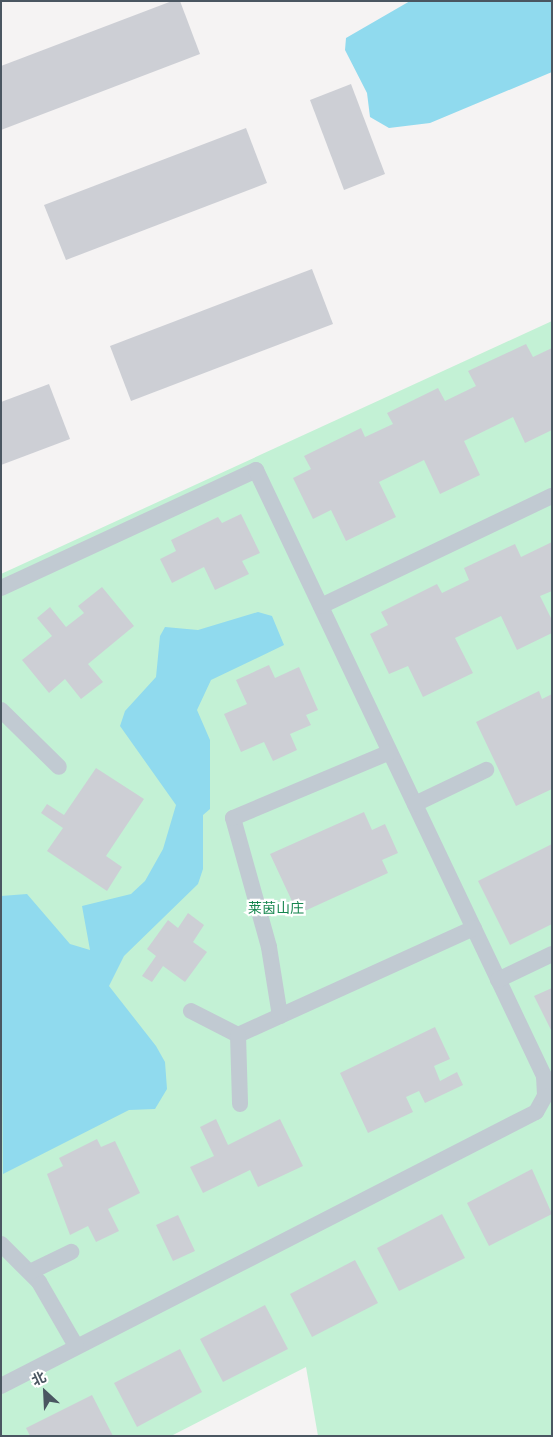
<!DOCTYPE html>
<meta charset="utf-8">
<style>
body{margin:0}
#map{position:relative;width:553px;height:1437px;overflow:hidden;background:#f5f3f3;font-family:Quicksand,"Noto Sans SC",sans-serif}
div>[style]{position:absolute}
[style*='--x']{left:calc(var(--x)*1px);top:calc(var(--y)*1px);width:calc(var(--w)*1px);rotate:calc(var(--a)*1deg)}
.green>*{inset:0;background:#c3f1d5}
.water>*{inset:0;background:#90daee}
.building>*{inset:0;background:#cdcfd5}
.lane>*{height:16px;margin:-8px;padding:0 8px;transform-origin:8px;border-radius:8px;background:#c1cad2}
span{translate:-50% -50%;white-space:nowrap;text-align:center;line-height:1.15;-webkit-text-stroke:4.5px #fff;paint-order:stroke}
.park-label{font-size:14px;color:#17864f}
.frame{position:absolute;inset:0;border:2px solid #4a5661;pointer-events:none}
.north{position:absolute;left:20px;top:1367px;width:50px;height:50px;-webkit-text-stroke:4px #fff;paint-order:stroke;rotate:335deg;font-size:14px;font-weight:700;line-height:20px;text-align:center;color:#4a5661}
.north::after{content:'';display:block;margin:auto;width:18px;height:22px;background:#4a5661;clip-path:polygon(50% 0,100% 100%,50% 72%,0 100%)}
</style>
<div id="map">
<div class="green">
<div style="clip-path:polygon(552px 321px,552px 1436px,318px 1436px,306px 1367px,171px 1436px,1px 1436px,1px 574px)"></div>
</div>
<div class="water">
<div style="clip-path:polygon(410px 1px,552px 1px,552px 72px,430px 123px,389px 128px,370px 117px,367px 93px,345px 50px,346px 38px)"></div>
<div style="clip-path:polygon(258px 612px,272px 616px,284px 645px,211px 680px,197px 710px,210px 740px,210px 809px,203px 815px,203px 869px,198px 884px,124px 956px,109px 986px,156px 1046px,165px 1062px,167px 1089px,155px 1109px,129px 1110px,3px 1174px,1px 896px,27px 894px,70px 944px,90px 950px,82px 906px,131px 894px,145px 881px,163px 849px,176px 805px,120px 726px,125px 711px,156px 677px,160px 636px,165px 627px,198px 630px)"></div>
</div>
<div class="building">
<div style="clip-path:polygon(172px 1px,180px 1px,200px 54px,1px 130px,1px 66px)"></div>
<div style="clip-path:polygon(351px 84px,385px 174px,344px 190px,310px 100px)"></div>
<div style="clip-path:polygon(246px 128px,267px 183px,66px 260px,44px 205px)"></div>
<div style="clip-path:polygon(312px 269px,333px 324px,131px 401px,110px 346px)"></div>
<div style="clip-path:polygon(526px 344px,533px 357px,552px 348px,552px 430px,525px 443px,513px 417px,464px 441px,480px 475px,440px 494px,424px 460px,379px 482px,396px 517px,346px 541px,331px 510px,313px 519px,293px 478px,311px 469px,304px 456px,361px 428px,365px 437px,393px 424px,387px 413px,438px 388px,445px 401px,476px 386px,468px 371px)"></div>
<div style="clip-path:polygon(49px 384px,70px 439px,1px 465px,1px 402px)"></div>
<div style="clip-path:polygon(241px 514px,260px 553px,242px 561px,249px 574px,215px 590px,204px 567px,172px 583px,160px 559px,176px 551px,171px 540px,218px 517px,222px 523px)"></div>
<div style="clip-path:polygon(552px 542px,552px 591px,540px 596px,552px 620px,552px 633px,517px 650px,501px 616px,455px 638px,473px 673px,423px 697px,408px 666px,389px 674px,370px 634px,388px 625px,381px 612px,437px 584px,442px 593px,469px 580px,464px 568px,515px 544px,521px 557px)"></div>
<div style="clip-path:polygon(102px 587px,134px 626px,88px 664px,103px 682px,81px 699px,65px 679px,49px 693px,22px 660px,52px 636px,37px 618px,50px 607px,66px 627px,84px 613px,78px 606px)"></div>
<div style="clip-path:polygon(269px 665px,275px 678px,299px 667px,318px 710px,306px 715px,311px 725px,290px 734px,297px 750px,273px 761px,264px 742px,241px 752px,224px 714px,247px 704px,236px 680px)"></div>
<div style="clip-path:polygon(539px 691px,542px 699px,552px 694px,552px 789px,516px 806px,476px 722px)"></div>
<div style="clip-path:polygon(96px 768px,144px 799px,106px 856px,122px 867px,107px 891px,47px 851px,63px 828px,41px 813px,47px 804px,64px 815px)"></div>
<div style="clip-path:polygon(364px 812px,372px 830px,385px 824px,398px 853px,382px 860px,388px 873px,298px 914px,270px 854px)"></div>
<div style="clip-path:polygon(552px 844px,552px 924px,510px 945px,478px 881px)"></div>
<div style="clip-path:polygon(188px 913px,204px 925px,193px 942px,207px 952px,185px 982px,163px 966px,152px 982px,142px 976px,156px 956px,147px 949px,168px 920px,178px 928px)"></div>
<div style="clip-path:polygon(552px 988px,552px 1032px,534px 996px)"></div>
<div style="clip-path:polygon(435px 1027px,450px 1059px,434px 1066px,440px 1081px,457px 1072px,463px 1085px,425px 1103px,419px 1091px,406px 1097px,413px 1112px,368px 1133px,340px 1073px)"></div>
<div style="clip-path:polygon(216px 1119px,228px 1145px,280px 1119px,303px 1166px,258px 1187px,250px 1170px,203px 1193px,190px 1167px,214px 1156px,200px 1127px)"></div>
<div style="clip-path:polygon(97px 1139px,101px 1147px,115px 1141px,140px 1193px,108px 1209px,119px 1231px,96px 1242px,88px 1226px,70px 1235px,47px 1174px,63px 1166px,59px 1158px)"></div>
<div style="clip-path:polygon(532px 1169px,552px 1214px,489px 1246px,467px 1203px)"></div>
<div style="clip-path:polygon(442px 1214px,465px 1258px,399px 1291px,377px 1248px)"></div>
<div style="clip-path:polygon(178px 1215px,195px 1251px,173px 1261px,156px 1225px)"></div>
<div style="clip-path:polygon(355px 1260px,378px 1303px,312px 1337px,290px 1294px)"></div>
<div style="clip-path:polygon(265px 1305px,288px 1349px,223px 1382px,200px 1339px)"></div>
<div style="clip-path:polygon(180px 1349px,202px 1392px,137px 1427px,114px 1383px)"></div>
<div style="clip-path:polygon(92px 1395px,113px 1436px,30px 1436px,26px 1428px)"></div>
</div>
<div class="lane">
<div style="--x:1;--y:588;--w:281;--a:-24.8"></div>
<div style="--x:256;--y:470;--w:671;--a:64.58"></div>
<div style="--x:544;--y:1076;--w:20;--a:87"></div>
<div style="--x:545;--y:1096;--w:18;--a:119"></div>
<div style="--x:536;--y:1112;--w:601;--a:152.88"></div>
<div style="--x:321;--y:606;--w:256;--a:-25.5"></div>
<div style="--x:1;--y:710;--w:81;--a:44.5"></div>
<div style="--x:415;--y:804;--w:79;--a:-25.6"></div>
<div style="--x:498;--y:980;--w:60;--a:-25.7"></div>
<div style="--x:191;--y:1011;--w:53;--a:27.1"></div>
<div style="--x:238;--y:1035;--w:259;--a:-24.4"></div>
<div style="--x:280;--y:1016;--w:70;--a:-99.1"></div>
<div style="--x:269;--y:947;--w:134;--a:-105.6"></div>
<div style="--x:233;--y:818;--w:170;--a:-22.8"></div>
<div style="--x:238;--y:1035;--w:69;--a:88.3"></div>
<div style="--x:1;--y:1244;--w:54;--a:45"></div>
<div style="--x:39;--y:1282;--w:74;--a:60"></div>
<div style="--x:30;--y:1272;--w:46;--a:-26"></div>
</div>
<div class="park-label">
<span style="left:276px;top:908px">莱茵山庄</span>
</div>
<div class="frame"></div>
<div class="north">北</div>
</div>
